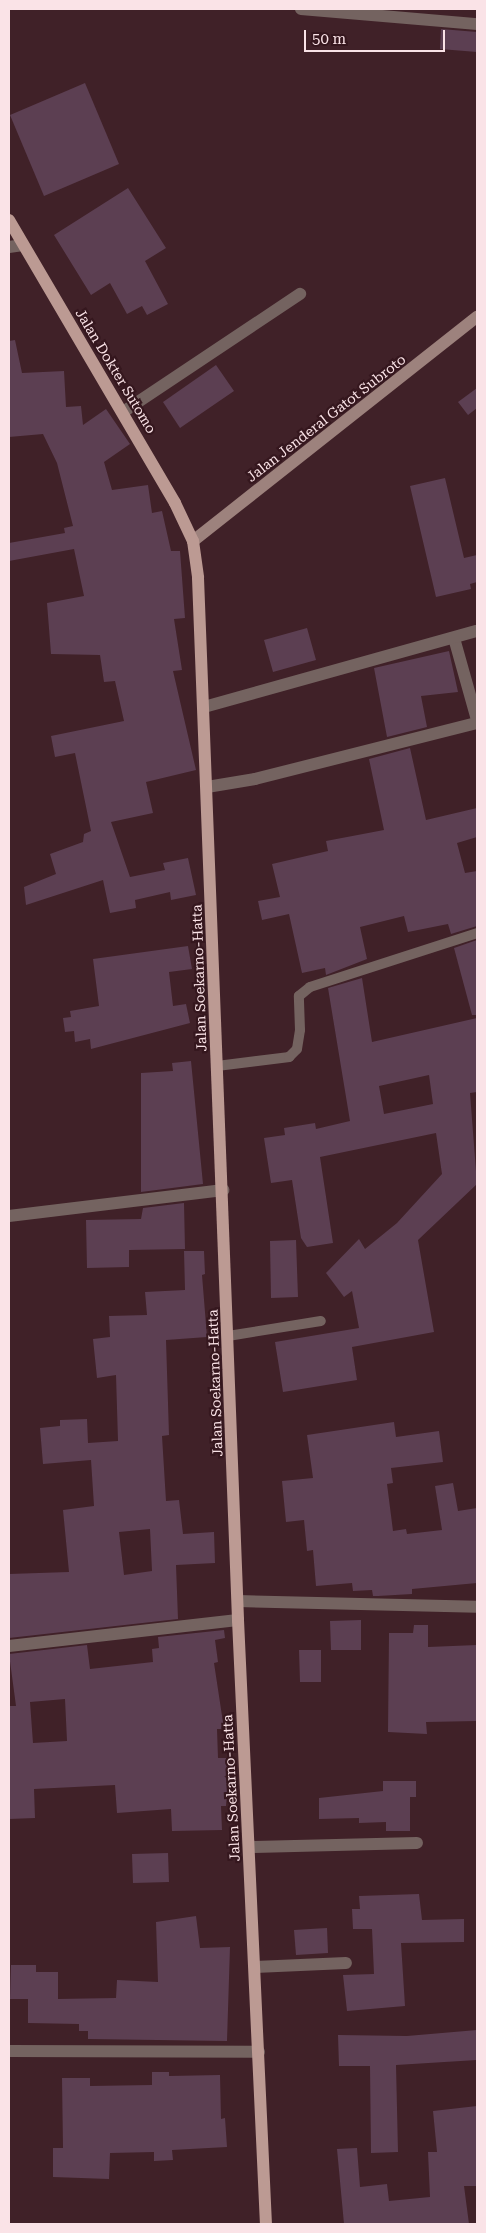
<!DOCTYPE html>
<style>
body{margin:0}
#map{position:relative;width:486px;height:2233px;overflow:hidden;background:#402128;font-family:"Roboto Serif",serif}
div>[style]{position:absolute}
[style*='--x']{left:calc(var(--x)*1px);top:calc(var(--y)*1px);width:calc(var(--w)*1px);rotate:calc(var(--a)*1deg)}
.building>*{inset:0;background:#5c3f52}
.lane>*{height:10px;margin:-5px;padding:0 5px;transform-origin:5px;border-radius:5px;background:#746360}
.street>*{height:12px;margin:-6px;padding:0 6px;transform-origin:6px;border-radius:6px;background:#746360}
.secondary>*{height:12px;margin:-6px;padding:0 6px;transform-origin:6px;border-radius:6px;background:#9d827d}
.primary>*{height:12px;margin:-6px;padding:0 6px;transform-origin:6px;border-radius:6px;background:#bc9a93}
span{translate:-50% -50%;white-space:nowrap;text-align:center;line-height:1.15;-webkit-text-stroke:4.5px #35171e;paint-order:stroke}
.street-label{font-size:14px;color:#fae3e7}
.frame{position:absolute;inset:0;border:10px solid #fae3e7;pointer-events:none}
.scale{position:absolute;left:304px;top:30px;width:141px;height:22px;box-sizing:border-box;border:2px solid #fae3e7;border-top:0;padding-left:6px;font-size:15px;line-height:18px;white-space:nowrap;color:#fae3e7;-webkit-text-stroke:4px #35171e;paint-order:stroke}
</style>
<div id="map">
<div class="building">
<div style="clip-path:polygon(441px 29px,477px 32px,477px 52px,440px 49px)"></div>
<div style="clip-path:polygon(85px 83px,119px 164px,44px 196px,10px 115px)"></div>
<div style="clip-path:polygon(128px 188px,166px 248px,145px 261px,168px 304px,147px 315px,142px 306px,127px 314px,110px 283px,91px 295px,54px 235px)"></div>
<div style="clip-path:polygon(15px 340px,22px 373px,64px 371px,66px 407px,81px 406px,83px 425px,106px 409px,130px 444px,104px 462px,112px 490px,148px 485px,152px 513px,162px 511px,171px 551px,180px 551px,185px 618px,174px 619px,182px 670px,173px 671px,196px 770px,146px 782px,153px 813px,111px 822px,130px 877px,165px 870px,163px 863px,188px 858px,196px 895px,171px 900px,170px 892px,135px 900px,136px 908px,110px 913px,103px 880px,26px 905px,24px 887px,56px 874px,50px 854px,83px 842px,84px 834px,91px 831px,75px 753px,55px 757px,51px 736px,124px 721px,115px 681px,104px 682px,100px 655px,51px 654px,47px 603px,84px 596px,74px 549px,9px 561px,9px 543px,65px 533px,64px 528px,73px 526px,57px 463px,43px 434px,9px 437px,9px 341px)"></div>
<div style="clip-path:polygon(216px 365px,234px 391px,180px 428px,163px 402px)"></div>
<div style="clip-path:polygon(477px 388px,477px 408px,468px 415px,458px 402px)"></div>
<div style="clip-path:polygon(445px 478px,464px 558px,477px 555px,477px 582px,470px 584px,471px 589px,436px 597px,410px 486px)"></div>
<div style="clip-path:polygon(307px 628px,316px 660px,273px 672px,264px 640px)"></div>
<div style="clip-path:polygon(449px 651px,458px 692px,421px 696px,427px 727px,387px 737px,374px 668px)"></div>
<div style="clip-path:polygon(410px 748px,426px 820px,477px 808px,477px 837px,457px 843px,465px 873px,477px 871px,477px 926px,451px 934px,448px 924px,408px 932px,404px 916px,360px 927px,367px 959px,326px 975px,325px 968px,302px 973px,289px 914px,262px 920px,258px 901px,280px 897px,272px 864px,328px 851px,326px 841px,384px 830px,369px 759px)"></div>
<div style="clip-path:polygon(477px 940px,477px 1015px,472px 1015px,454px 948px)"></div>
<div style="clip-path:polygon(188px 946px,192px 969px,169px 972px,173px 1006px,186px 1004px,190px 1023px,91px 1049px,90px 1039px,75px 1042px,74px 1031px,65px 1032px,63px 1018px,71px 1017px,70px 1011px,99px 1006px,93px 959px)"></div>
<div style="clip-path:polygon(evenodd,362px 978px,372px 1042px,477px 1018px,477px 1092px,470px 1093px,477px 1184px,418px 1240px,434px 1332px,352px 1347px,357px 1380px,283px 1392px,275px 1342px,359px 1328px,352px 1291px,344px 1297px,326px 1273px,359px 1239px,365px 1249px,397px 1223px,442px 1174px,436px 1133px,320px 1157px,333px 1243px,307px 1247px,301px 1238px,292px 1180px,271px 1183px,264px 1138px,285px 1135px,284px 1128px,315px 1123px,316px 1129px,350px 1121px,328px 988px,362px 978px,429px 1075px,433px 1104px,384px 1114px,379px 1086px,429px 1075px)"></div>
<div style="clip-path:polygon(191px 1061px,203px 1184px,141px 1192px,141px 1073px,173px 1071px,172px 1063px)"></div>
<div style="clip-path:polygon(184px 1203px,185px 1249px,129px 1250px,129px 1267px,87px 1268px,86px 1220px,141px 1219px,143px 1208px)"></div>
<div style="clip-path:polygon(296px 1240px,298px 1297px,271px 1298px,270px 1241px)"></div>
<div style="clip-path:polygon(evenodd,184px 1251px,204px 1251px,205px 1274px,202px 1275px,207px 1337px,166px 1340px,169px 1435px,162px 1436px,166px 1501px,179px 1500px,183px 1534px,214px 1532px,215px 1563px,176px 1565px,178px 1619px,9px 1638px,9px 1574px,69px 1572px,63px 1510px,94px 1506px,91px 1460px,43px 1464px,40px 1428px,60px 1426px,60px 1420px,87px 1419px,88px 1443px,118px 1441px,116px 1375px,97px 1378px,93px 1339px,110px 1337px,109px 1316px,147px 1315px,145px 1292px,185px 1290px,184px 1251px,150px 1529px,152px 1571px,124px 1575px,119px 1532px,150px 1529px)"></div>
<div style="clip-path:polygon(394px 1422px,396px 1437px,439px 1431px,443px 1462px,391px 1468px,393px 1483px,387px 1484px,393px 1531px,406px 1529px,407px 1534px,442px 1530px,435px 1486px,453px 1483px,458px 1511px,477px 1508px,477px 1583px,412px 1589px,412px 1594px,378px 1596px,373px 1596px,372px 1590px,353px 1591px,352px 1583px,316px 1586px,313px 1550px,307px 1551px,304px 1520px,286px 1522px,282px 1481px,313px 1478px,307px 1435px)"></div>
<div style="clip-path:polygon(361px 1620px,361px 1650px,331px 1650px,330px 1621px)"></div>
<div style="clip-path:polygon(414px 1625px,428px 1625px,428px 1647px,477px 1645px,477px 1721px,426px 1722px,427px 1734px,388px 1732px,389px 1633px,413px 1633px)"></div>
<div style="clip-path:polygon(evenodd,224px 1630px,225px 1638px,215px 1640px,218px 1662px,214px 1663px,224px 1729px,217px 1729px,218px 1758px,226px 1758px,228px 1780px,226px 1806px,221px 1806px,222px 1830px,172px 1831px,171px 1809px,117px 1813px,115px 1785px,34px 1789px,35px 1818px,9px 1819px,9px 1706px,16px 1706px,9px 1654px,87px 1645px,90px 1669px,153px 1662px,152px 1649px,159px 1648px,158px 1637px,224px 1630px,65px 1699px,67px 1741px,33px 1743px,30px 1702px,65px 1699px)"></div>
<div style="clip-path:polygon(299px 1650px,321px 1650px,321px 1682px,300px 1682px)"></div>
<div style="clip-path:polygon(383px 1781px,416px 1781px,416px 1797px,410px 1797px,410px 1831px,386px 1831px,386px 1822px,359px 1823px,359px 1818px,319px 1819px,319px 1798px,383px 1791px)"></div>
<div style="clip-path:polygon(168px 1853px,169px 1882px,133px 1883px,132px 1854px)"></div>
<div style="clip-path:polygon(419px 1894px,422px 1920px,464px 1919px,464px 1942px,401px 1943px,405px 2006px,347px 2011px,343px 1975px,374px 1974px,372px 1929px,353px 1929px,352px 1909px,360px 1909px,359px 1896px)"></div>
<div style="clip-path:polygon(196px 1916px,200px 1948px,230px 1947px,227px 2041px,88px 2039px,88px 2031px,79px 2031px,79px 2024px,28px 2023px,28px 1999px,10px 1999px,11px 1965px,36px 1965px,36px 1972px,58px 1972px,58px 1999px,116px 1998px,117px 1980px,158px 1982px,156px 1922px)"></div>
<div style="clip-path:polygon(327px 1928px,328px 1953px,296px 1955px,294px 1930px)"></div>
<div style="clip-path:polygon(477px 2030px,477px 2060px,396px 2065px,398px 2152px,371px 2153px,370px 2066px,339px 2066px,338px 2035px,407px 2036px)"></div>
<div style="clip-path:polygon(152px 2072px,169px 2072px,169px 2076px,220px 2075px,221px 2119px,225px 2118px,227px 2147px,172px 2150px,173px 2160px,154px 2161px,154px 2152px,110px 2153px,109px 2179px,53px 2177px,53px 2148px,63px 2148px,62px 2078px,90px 2078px,90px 2086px,152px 2085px)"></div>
<div style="clip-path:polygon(477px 2106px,477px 2186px,464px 2186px,469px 2224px,344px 2224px,337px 2149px,357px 2148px,360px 2187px,387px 2184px,389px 2201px,430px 2197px,428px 2152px,437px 2152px,433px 2111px)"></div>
</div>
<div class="lane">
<div style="--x:217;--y:1066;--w:73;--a:-7.1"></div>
<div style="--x:289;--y:1057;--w:11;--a:-45"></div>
<div style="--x:297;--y:1049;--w:19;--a:-81"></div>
<div style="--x:300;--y:1030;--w:34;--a:-92"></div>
<div style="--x:299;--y:996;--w:14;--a:-39"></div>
<div style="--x:310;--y:987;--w:176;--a:-17.9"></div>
<div style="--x:228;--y:1336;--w:94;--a:-9.2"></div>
</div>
<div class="street">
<div style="--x:301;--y:9;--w:177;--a:4.9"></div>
<div style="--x:9;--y:247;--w:14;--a:-8"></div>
<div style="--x:123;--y:412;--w:213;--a:-33.7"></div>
<div style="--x:454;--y:638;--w:85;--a:74.3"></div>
<div style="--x:204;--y:707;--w:283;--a:-15.6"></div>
<div style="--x:207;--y:787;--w:49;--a:-9.5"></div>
<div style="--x:255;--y:779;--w:229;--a:-14.2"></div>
<div style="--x:9;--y:1216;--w:216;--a:-6.9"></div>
<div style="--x:238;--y:1601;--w:239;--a:1.4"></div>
<div style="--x:9;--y:1646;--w:230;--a:-6.5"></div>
<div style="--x:249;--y:1847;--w:168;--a:-1.4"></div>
<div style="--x:255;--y:1967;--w:91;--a:-2.5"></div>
<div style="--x:9;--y:2051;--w:250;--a:0.2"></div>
</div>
<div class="secondary">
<div style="--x:193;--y:541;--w:362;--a:-38.3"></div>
</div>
<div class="primary">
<div style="--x:9;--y:220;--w:328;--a:59.6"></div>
<div style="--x:175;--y:503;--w:42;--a:64.7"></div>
<div style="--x:193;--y:541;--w:37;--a:82"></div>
<div style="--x:198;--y:578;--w:1043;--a:87.8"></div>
<div style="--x:238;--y:1620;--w:605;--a:87.35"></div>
</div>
<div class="street-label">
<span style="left:116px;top:371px;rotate:59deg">Jalan Dokter Sutomo</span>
<span style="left:326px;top:418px;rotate:-38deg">Jalan Jenderal Gatot Subroto</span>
<span style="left:199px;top:978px;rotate:-92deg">Jalan Soekarno-Hatta</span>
<span style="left:215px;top:1383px;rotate:-92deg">Jalan Soekarno-Hatta</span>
<span style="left:231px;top:1788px;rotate:-93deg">Jalan Soekarno-Hatta</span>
</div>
<div class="frame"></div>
<div class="scale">50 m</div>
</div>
